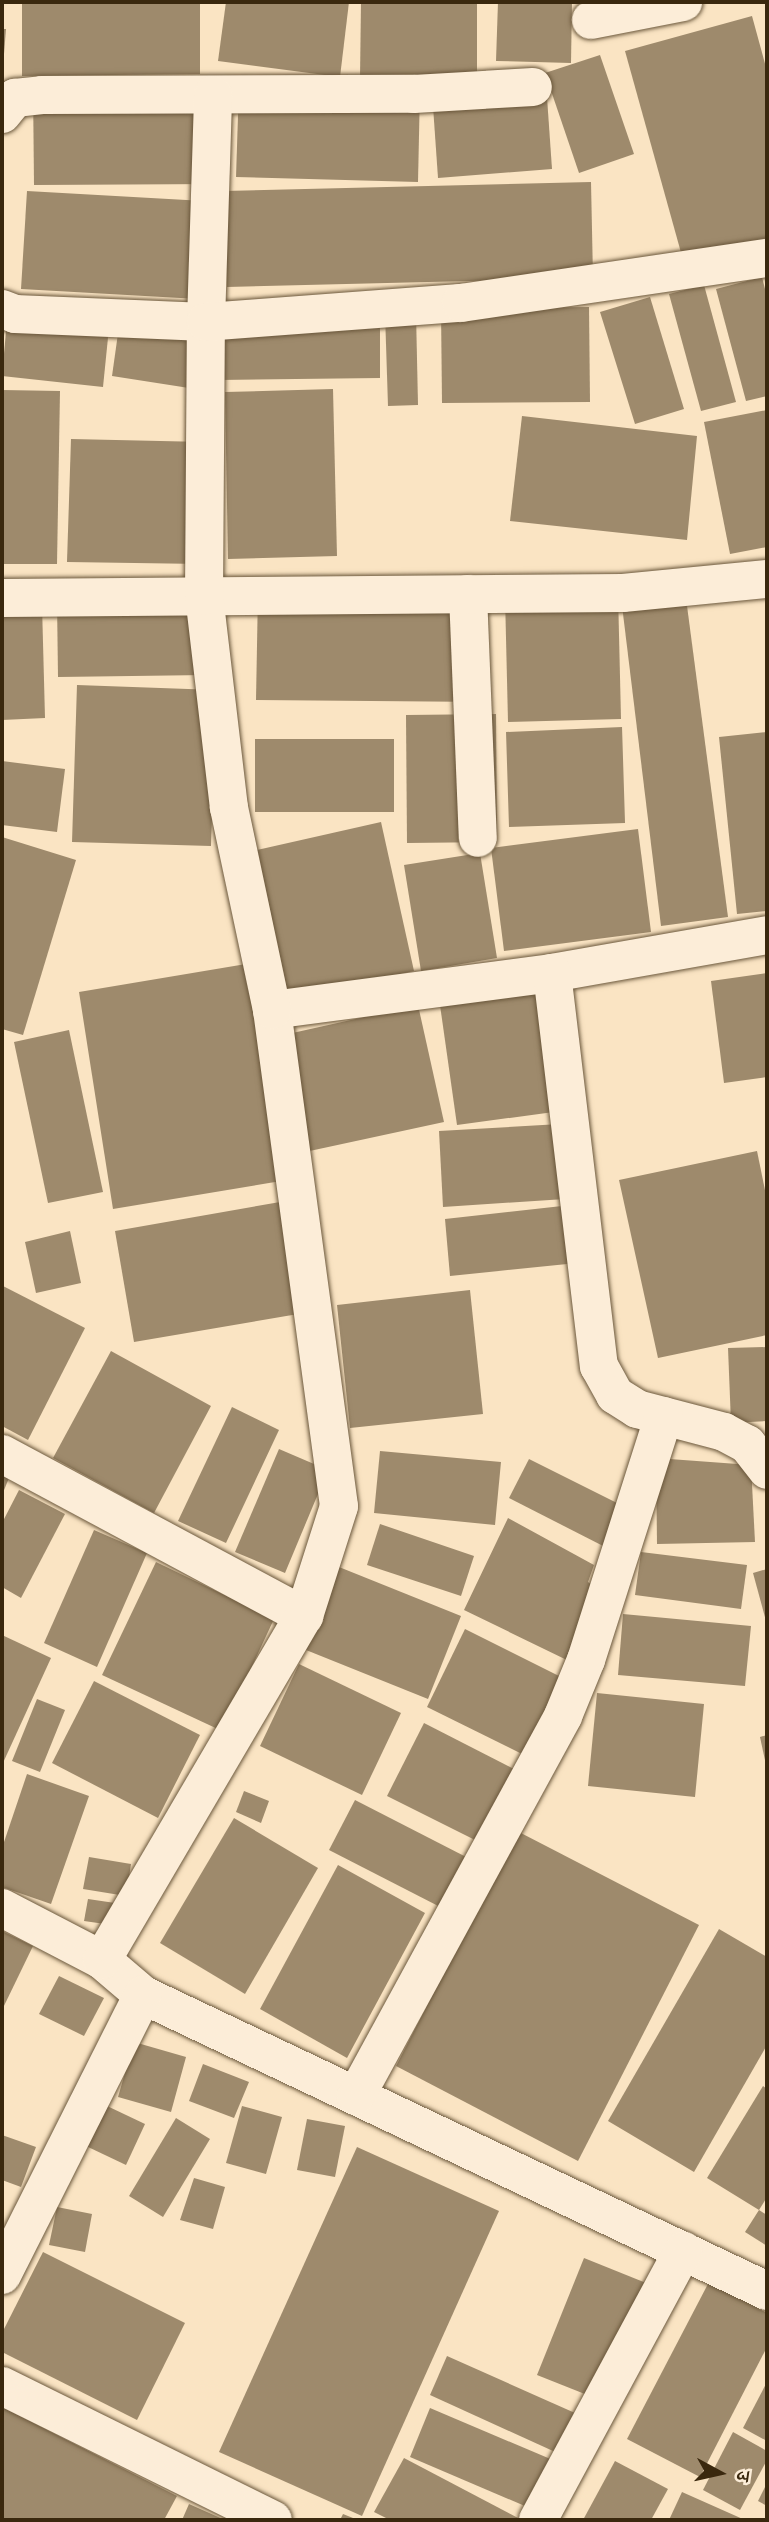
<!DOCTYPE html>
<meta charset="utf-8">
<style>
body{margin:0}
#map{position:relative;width:769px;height:2522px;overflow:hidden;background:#fae4c3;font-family:"Sorts Mill Goudy","Noto Serif Devanagari",serif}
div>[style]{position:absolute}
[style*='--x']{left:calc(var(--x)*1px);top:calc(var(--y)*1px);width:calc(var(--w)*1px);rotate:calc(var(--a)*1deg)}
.building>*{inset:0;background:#9e8a6c}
.roads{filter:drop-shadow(0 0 2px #6a573b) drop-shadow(0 0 2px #6a573b)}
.minor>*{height:38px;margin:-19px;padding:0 19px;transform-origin:19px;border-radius:19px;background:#fcedd8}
span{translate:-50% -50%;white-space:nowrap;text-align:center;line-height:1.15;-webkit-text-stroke:6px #fcedd8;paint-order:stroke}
.frame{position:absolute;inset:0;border:4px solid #3a280e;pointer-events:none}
.north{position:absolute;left:685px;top:2438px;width:70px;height:70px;-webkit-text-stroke:5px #fcedd8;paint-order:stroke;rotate:98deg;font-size:19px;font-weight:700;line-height:28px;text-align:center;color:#3a280e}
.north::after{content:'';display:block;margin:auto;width:24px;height:32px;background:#3a280e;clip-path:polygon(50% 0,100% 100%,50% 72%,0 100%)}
</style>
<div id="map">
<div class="building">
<div style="clip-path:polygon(22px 2px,200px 2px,200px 74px,22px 76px)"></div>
<div style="clip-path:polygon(226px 2px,349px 2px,340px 77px,218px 61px)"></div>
<div style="clip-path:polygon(361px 2px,477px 2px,477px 78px,360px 78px)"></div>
<div style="clip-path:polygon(498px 2px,572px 2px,571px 63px,496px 61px)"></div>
<div style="clip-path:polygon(752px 16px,767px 71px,767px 244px,685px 267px,625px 51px)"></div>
<div style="clip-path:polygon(2px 29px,6px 29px,4px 54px,2px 54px)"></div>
<div style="clip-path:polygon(600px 55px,634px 154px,579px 173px,545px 73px)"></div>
<div style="clip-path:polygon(219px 83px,219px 184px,34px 185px,33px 86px)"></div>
<div style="clip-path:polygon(546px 83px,552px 169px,438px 178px,432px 92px)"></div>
<div style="clip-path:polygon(239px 85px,420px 89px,418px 182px,236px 177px)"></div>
<div style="clip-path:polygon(591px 182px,593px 278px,227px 287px,224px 191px)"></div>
<div style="clip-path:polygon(27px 191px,204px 201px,198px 299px,21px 289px)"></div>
<div style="clip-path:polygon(762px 277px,767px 297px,767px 396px,746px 401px,716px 289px)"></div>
<div style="clip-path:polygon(704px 285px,736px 402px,701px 411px,669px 294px)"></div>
<div style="clip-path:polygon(650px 297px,684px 409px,635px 424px,600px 312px)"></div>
<div style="clip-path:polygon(9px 298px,111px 308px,103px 387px,2px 376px)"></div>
<div style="clip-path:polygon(122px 305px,200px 318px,189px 388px,112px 376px)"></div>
<div style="clip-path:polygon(589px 307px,590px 402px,442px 403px,441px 309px)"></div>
<div style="clip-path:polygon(385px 313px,416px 313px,418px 405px,388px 406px)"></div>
<div style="clip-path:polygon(380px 315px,380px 378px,219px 380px,218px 318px)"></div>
<div style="clip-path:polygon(333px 389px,337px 556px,228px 559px,225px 392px)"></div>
<div style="clip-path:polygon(2px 390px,60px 391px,57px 564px,2px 564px)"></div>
<div style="clip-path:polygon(767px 410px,767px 547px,730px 554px,704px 422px)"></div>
<div style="clip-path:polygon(522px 416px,697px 436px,687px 540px,510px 521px)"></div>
<div style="clip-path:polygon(71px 439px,205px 442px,202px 564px,67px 562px)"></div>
<div style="clip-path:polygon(684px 583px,728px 917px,661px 926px,620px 589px)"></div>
<div style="clip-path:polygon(258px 591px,488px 593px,487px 702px,256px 700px)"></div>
<div style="clip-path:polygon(618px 593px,621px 719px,508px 722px,505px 596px)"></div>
<div style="clip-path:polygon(206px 599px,206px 675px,58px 677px,57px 601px)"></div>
<div style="clip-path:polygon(42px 605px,45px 718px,2px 720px,2px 606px)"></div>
<div style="clip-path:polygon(77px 685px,216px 690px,211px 846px,72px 842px)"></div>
<div style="clip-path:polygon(496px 714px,497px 842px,407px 843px,406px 715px)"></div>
<div style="clip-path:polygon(622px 727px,625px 823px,509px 827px,506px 732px)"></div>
<div style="clip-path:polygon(767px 732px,767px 911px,737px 914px,719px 737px)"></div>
<div style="clip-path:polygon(255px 739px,394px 739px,394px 812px,255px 812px)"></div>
<div style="clip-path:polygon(2px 761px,65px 769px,57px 832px,2px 825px)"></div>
<div style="clip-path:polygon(381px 822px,414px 971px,289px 999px,257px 850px)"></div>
<div style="clip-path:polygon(638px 829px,651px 932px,504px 951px,491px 848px)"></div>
<div style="clip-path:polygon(2px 837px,76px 860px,23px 1035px,2px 1029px)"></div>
<div style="clip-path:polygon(480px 853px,497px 958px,421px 971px,404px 865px)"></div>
<div style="clip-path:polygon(252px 963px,287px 1180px,113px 1209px,79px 992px)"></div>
<div style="clip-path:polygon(767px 973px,767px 1077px,724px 1083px,711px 981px)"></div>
<div style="clip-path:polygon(544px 991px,561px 1111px,457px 1125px,440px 1005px)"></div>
<div style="clip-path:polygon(418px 1005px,444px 1122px,305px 1152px,279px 1036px)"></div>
<div style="clip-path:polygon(69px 1030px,103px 1192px,48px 1203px,14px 1042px)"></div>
<div style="clip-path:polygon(560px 1124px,565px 1199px,443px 1207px,439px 1131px)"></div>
<div style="clip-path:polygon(757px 1151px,767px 1200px,767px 1335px,658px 1358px,619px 1180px)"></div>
<div style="clip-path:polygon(280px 1202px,298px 1314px,134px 1342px,115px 1231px)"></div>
<div style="clip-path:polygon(571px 1205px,577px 1263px,450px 1276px,445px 1219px)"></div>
<div style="clip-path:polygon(70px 1231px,81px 1283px,36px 1293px,25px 1242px)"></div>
<div style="clip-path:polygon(3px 1286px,85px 1328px,28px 1440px,2px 1426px)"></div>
<div style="clip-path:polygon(470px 1290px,483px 1414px,350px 1428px,337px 1305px)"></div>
<div style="clip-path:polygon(767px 1347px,767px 1421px,731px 1423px,728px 1348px)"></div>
<div style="clip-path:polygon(111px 1351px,211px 1406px,154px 1513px,53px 1458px)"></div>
<div style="clip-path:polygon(232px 1407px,279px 1430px,226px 1543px,178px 1521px)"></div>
<div style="clip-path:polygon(279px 1449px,328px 1470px,285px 1573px,235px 1552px)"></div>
<div style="clip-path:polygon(380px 1451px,501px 1462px,495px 1525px,374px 1513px)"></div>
<div style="clip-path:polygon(656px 1458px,751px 1465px,755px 1542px,657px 1544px)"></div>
<div style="clip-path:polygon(529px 1459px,629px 1509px,609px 1549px,509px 1498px)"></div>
<div style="clip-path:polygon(2px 1476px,9px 1478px,2px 1495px)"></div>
<div style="clip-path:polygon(19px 1490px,65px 1514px,21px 1598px,2px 1587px,2px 1523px)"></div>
<div style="clip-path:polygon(508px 1518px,594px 1565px,588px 1582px,599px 1590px,573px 1663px,464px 1610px)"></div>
<div style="clip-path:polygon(380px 1524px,474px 1556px,461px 1596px,367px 1565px)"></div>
<div style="clip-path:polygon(94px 1530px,147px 1553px,97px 1667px,44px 1643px)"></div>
<div style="clip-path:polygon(641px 1552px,747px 1565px,741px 1609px,635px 1595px)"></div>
<div style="clip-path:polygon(156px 1562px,274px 1619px,222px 1731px,102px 1675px)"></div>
<div style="clip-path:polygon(339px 1567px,461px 1616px,428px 1699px,306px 1650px)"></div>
<div style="clip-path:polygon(767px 1569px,767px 1621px,766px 1621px,753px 1573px)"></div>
<div style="clip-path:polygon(623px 1614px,751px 1626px,745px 1686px,618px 1675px)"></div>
<div style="clip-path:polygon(465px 1629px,571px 1682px,532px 1759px,427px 1707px)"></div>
<div style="clip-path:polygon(2px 1635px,51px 1658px,2px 1765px)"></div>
<div style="clip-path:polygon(299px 1664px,401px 1713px,362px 1795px,260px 1746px)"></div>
<div style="clip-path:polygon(94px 1681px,200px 1735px,158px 1818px,52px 1763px)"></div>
<div style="clip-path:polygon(597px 1693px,704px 1704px,695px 1797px,588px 1786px)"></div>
<div style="clip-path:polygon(37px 1699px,65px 1710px,40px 1772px,12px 1761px)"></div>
<div style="clip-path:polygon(424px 1723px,520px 1772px,483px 1844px,387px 1796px)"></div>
<div style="clip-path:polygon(767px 1735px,767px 1765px,766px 1765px,760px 1737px)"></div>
<div style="clip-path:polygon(27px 1774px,89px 1796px,51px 1904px,2px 1887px,2px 1848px)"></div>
<div style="clip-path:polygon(244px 1791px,269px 1801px,261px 1823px,236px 1812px)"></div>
<div style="clip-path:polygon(355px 1800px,472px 1860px,446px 1910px,329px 1850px)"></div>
<div style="clip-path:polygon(234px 1818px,318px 1868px,245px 1994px,160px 1943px)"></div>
<div style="clip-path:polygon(517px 1831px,699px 1925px,578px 2161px,396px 2066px)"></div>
<div style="clip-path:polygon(89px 1857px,131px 1864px,126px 1896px,83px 1889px)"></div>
<div style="clip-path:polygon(338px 1865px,425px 1913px,347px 2058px,260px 2009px)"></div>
<div style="clip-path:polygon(88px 1899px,115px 1903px,112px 1925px,84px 1921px)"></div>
<div style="clip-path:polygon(719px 1929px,767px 1957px,767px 2045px,694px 2172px,608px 2121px)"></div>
<div style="clip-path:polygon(2px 1931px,33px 1946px,2px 2010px)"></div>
<div style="clip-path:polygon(59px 1976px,104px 1998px,84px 2036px,39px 2014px)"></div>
<div style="clip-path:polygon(134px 2042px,186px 2057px,171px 2112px,118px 2097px)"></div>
<div style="clip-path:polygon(203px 2064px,249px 2082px,234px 2118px,189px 2101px)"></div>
<div style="clip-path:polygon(763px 2086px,767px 2089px,767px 2197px,759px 2210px,707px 2178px)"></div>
<div style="clip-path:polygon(105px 2105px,145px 2124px,126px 2165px,86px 2146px)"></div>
<div style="clip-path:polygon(242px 2106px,282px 2117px,266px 2174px,226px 2163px)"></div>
<div style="clip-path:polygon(176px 2118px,210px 2139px,163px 2217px,129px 2196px)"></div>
<div style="clip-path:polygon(307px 2119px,345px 2126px,335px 2177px,297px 2170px)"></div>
<div style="clip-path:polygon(2px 2135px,36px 2147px,21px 2187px,2px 2180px)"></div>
<div style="clip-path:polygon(357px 2147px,499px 2211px,362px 2516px,219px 2452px)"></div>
<div style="clip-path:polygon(194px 2178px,225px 2187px,213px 2229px,180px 2220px)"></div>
<div style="clip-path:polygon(57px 2207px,92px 2214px,85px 2252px,49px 2245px)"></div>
<div style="clip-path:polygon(759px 2210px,767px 2215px,767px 2246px,745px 2232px)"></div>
<div style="clip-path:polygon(43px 2252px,185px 2323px,137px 2420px,2px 2352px,2px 2333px)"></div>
<div style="clip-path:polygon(584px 2258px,666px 2291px,620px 2408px,537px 2375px)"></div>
<div style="clip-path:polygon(709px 2282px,767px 2313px,767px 2347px,700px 2477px,627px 2439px)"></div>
<div style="clip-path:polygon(447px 2356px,593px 2421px,575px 2461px,430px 2395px)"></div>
<div style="clip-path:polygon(767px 2382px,767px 2441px,743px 2428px)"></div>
<div style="clip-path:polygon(2px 2407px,177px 2496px,164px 2520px,2px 2520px)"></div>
<div style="clip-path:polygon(430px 2408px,574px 2469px,553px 2518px,410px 2457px)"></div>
<div style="clip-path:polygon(733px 2432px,767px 2451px,767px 2460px,740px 2510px,703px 2490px)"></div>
<div style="clip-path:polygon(404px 2458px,522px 2520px,390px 2520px,374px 2512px)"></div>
<div style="clip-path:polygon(615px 2461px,668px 2489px,651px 2520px,583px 2520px)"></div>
<div style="clip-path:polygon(767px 2483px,767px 2506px,758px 2501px)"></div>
<div style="clip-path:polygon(682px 2492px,745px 2520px,669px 2520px)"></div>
<div style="clip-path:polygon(189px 2504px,225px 2520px,182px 2520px)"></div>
<div style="clip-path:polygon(343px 2514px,358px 2520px,340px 2520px)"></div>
</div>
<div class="roads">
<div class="minor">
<div style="--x:591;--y:20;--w:94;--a:-11.1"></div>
<div style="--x:2;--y:114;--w:21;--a:-51"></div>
<div style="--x:15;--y:98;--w:27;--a:-6"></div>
<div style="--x:42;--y:95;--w:372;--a:-0.2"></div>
<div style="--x:414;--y:94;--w:119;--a:-3.4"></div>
<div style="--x:2;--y:309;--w:14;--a:21"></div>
<div style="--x:15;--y:314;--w:191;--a:2.4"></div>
<div style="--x:206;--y:322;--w:227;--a:-88.2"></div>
<div style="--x:468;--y:594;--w:244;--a:87.7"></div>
<div style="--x:2;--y:598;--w:621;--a:-0.46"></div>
<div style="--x:623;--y:593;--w:145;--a:-5.6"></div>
<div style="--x:552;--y:973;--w:218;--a:-10"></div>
<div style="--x:272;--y:1010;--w:282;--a:-7.5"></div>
<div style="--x:552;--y:973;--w:396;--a:83.2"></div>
<div style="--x:599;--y:1366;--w:33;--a:61"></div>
<div style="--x:615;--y:1395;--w:26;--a:32"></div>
<div style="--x:637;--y:1409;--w:90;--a:14.8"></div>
<div style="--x:724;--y:1432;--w:26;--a:28"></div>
<div style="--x:747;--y:1444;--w:33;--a:52"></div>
<div style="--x:2;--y:1454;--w:343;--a:28.2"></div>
<div style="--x:2;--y:1908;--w:113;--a:27.5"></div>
<div style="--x:102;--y:1960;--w:54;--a:40.5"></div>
<div style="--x:143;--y:1995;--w:691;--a:25.38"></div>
<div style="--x:102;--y:1960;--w:399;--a:-59.6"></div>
<div style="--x:304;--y:1616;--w:115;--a:-72.3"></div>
<div style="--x:339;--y:1506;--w:501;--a:-97.69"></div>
<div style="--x:272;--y:1010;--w:207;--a:-102"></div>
<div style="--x:229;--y:808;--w:213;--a:-96.7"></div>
<div style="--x:204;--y:596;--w:274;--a:-89.6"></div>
<div style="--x:206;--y:322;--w:256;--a:-4.3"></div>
<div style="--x:461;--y:303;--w:309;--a:-8.4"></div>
<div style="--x:356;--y:2096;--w:433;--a:-61.4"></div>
<div style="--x:563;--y:1716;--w:61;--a:-67.7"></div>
<div style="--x:586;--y:1660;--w:256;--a:-72.3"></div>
<div style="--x:2;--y:2275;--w:313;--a:-63.3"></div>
<div style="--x:2;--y:2386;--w:302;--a:26.3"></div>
<div style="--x:538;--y:2520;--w:306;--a:-61.7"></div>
</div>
</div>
<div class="frame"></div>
<div class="north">उ</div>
</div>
